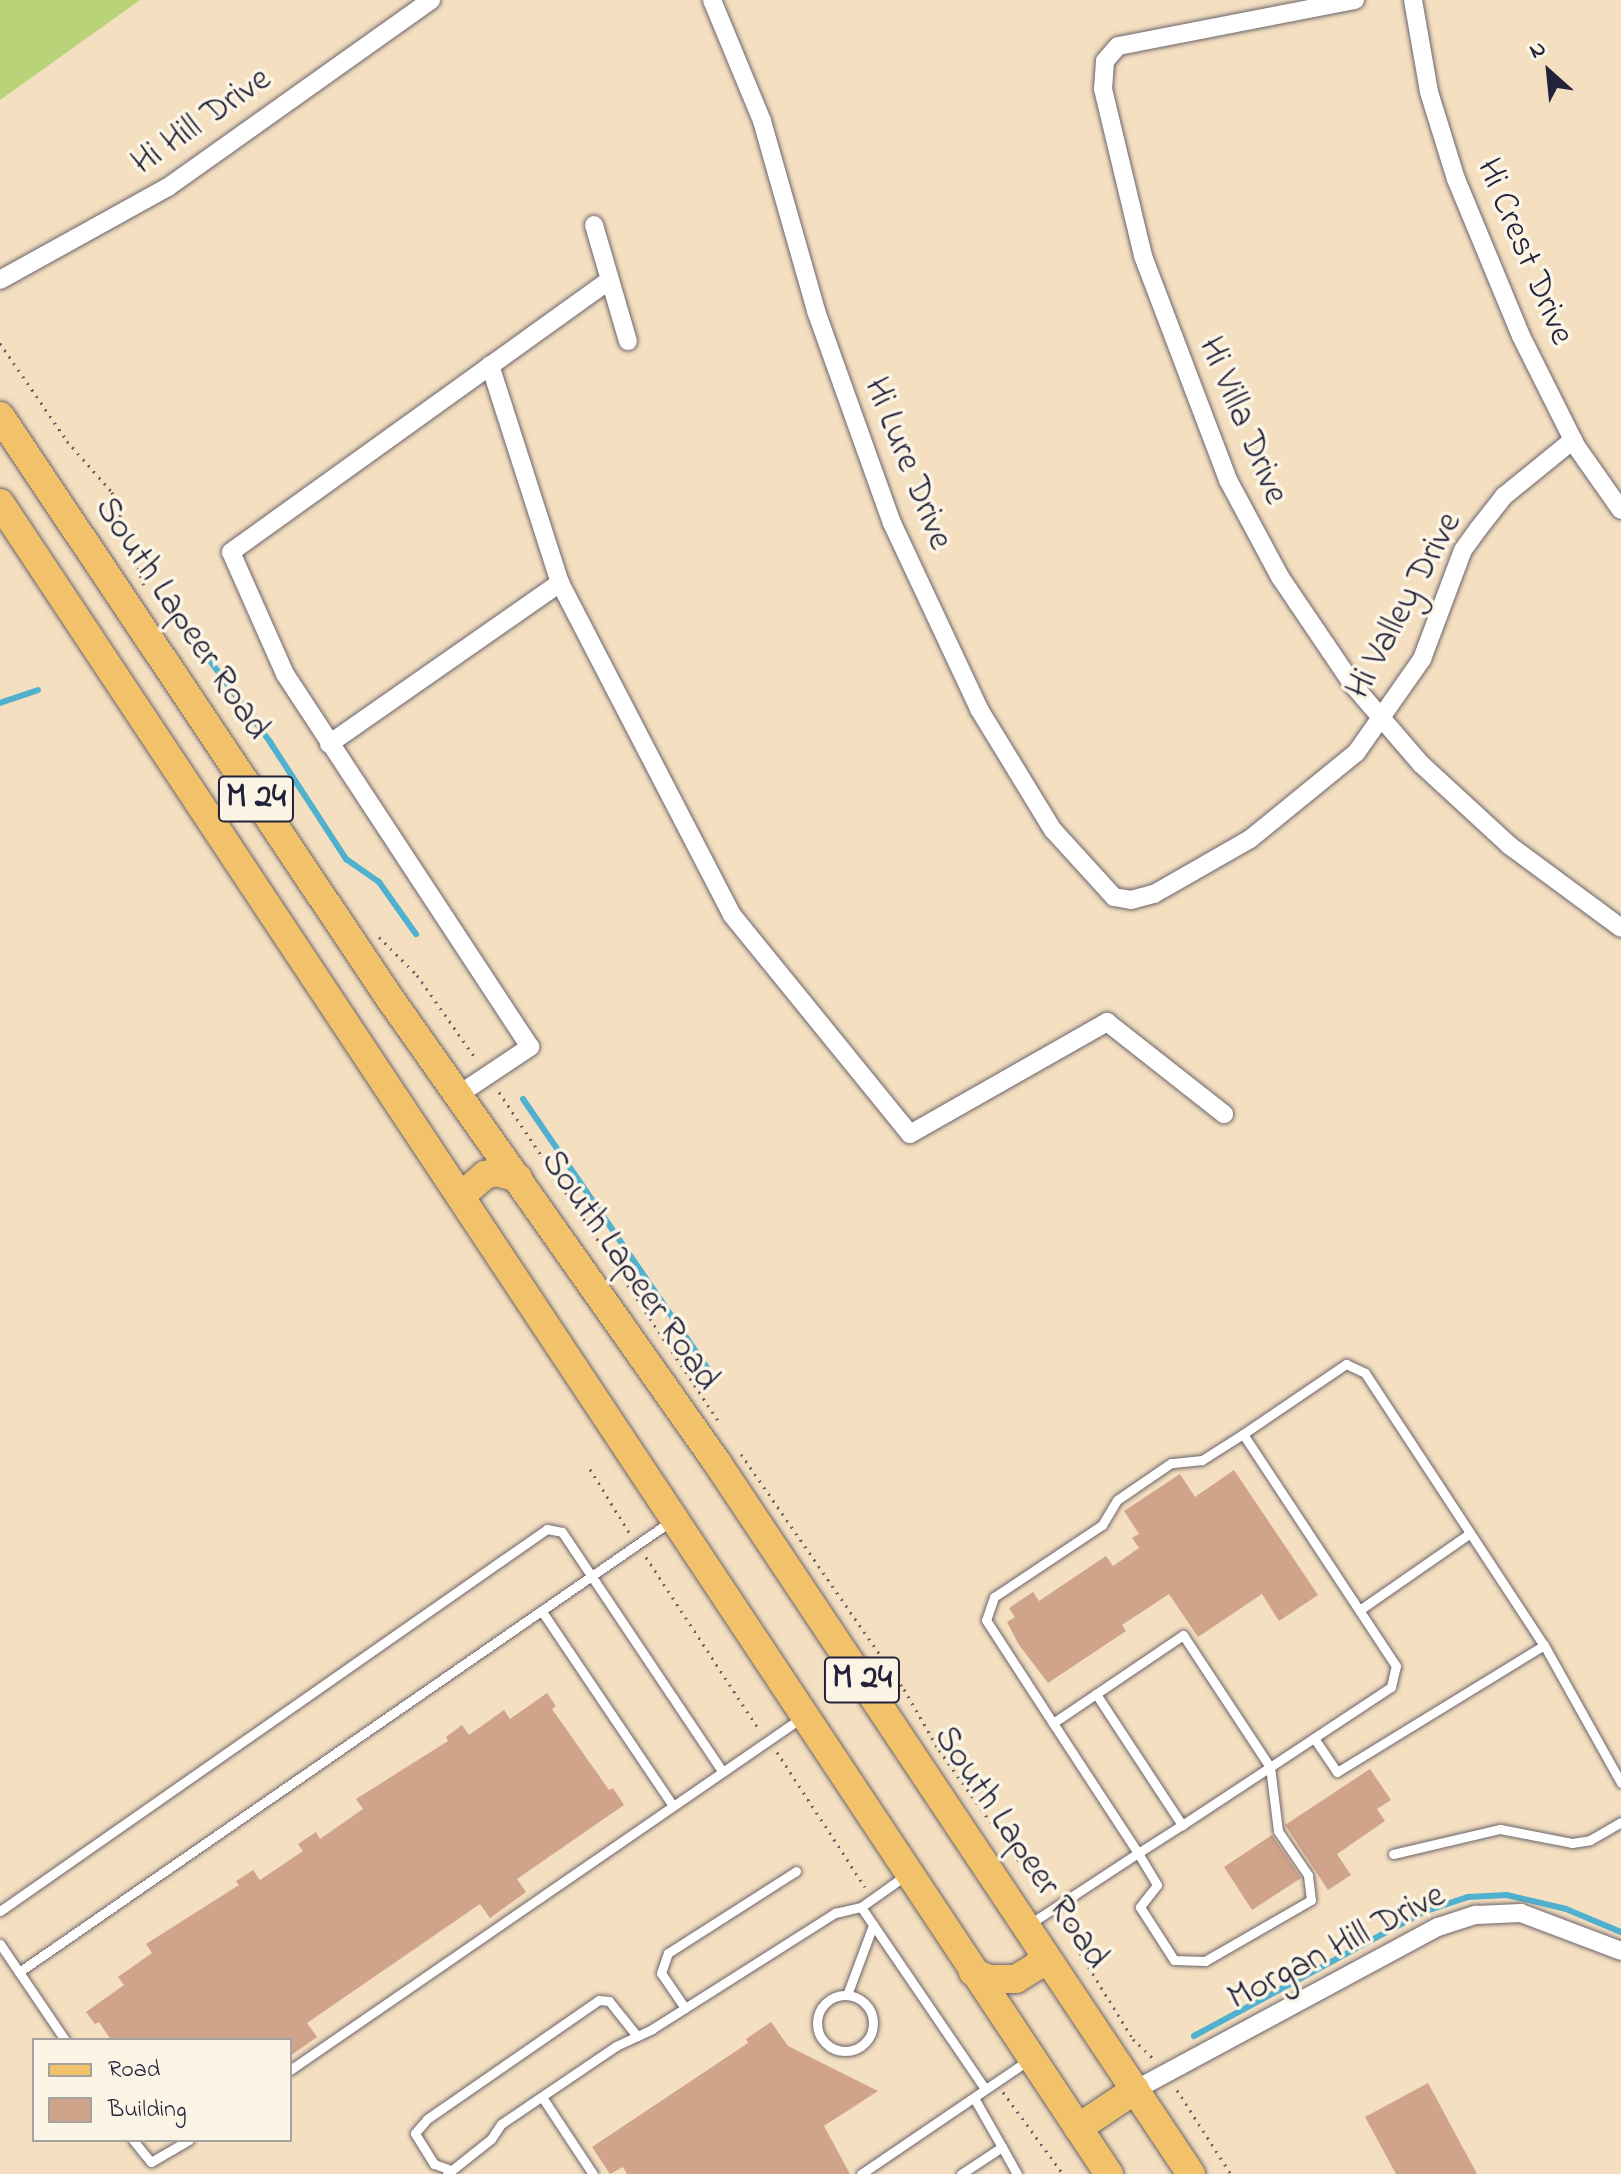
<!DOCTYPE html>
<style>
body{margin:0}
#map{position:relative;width:1621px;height:2174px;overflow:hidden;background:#f4dfc1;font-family:"Indie Flower",sans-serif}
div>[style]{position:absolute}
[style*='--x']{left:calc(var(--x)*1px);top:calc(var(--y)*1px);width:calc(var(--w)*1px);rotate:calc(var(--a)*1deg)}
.green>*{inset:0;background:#b9d378}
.stream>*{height:6px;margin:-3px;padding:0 3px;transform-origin:3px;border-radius:3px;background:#50b1cf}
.building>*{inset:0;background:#d0a38b}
.path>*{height:3px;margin-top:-1.5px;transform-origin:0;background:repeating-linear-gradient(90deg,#6c646a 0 2px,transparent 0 8px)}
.roads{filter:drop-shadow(0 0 2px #6c646a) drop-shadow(0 0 2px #6c646a)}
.service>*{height:9px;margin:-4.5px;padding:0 4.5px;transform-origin:4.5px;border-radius:4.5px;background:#fff}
.service>.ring{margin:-4.5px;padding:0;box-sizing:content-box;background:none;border:9px solid #fff;border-radius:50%}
.minor>*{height:18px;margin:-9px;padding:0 9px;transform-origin:9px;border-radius:9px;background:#fff}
.primary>*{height:28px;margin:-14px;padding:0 14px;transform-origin:14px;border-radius:14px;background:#f2c26a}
span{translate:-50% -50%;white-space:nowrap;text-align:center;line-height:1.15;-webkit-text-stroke:7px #fcf5e5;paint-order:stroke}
.shield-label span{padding:2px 6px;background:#fcf5e5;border:2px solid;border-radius:6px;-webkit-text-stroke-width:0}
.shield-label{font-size:34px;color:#22223b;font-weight:700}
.street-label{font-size:36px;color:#22223b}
.legend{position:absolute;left:32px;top:2038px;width:260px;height:104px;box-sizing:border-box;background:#fcf5e5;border:2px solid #a5a1a1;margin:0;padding:10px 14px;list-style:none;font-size:24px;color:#22223b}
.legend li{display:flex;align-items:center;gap:16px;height:40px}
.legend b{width:40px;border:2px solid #a5a1a1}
.north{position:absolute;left:1509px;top:32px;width:80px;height:80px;-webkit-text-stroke:6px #fcf5e5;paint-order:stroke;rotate:333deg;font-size:22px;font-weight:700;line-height:32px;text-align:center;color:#22223b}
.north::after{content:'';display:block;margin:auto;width:28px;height:36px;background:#22223b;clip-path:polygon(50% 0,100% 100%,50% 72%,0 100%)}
</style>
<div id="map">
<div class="green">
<div style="clip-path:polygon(0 0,140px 0,0 100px)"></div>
</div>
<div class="stream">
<div style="--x:171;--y:608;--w:167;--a:53.5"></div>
<div style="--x:270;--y:742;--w:140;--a:57"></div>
<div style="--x:346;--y:859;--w:40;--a:34.9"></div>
<div style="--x:379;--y:882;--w:64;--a:54.6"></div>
<div style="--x:0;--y:703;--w:40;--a:-18.9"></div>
<div style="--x:523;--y:1099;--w:326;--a:55.6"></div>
<div style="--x:1194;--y:2036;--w:260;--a:-28.4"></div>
<div style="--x:1423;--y:1912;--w:47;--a:-18.4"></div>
<div style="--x:1468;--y:1897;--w:39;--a:-3"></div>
<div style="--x:1507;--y:1895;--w:61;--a:13.3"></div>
<div style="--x:1566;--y:1909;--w:60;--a:22.7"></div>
</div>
<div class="building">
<div style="clip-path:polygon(1234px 1470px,1318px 1595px,1279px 1621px,1262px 1594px,1198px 1637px,1169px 1594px,1122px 1625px,1126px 1631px,1048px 1683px,1019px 1645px,1007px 1622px,1015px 1617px,1009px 1608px,1033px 1592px,1039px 1601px,1106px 1556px,1113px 1566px,1139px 1548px,1132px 1538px,1139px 1534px,1124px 1511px,1180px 1474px,1195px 1497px)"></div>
<div style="clip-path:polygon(547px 1693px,556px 1706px,552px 1709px,609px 1790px,613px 1788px,624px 1805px,517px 1879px,526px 1892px,490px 1918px,480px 1904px,307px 2023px,317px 2037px,290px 2056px,290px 2040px,111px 2040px,99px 2022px,95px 2024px,86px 2012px,124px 1985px,118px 1977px,152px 1953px,146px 1944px,239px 1885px,236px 1881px,253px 1870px,260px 1880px,303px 1851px,298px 1844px,316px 1832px,320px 1839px,363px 1809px,356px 1799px,448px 1741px,446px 1737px,462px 1725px,469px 1735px,504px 1710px,510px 1719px)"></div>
<div style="clip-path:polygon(1370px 1769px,1391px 1800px,1377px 1809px,1385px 1821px,1337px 1854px,1351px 1875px,1328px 1890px,1285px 1825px)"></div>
<div style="clip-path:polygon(1272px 1835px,1301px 1878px,1252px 1910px,1224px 1867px)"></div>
<div style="clip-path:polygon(771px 2022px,788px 2046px,878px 2091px,824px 2126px,850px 2174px,627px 2174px,623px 2167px,610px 2174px,592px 2147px,748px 2043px,746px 2039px)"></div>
<div style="clip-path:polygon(1428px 2083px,1477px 2174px,1396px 2174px,1365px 2117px)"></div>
</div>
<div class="path">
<div style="--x:0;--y:343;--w:119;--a:55.6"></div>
<div style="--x:67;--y:441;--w:68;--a:48.6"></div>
<div style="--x:112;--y:492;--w:102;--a:71.2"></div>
<div style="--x:379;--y:937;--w:54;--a:45"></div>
<div style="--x:417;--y:975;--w:103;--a:54.9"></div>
<div style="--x:499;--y:1092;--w:400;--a:56.3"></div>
<div style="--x:741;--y:1454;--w:286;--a:55.3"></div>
<div style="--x:904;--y:1689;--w:70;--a:60.2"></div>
<div style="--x:939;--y:1750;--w:134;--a:54.4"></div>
<div style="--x:1017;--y:1859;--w:49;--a:42.5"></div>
<div style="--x:590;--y:1469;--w:76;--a:58.4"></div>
<div style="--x:646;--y:1557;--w:208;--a:56.8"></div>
<div style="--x:777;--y:1752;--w:161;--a:56.9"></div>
<div style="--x:1068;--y:1916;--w:39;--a:72"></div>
<div style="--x:1080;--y:1953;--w:101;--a:58.4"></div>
<div style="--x:1133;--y:2039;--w:28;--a:44"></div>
<div style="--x:1177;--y:2090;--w:100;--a:57.3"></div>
<div style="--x:1003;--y:2092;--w:102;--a:53.8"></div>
</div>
<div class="roads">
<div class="service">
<div style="--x:1243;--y:1434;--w:125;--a:-34.2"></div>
<div style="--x:1346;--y:1364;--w:21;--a:25"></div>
<div style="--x:1365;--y:1373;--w:326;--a:56.7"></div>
<div style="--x:1544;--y:1645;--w:158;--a:60.8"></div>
<div style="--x:1361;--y:1609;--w:131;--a:-34.8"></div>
<div style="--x:543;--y:1613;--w:230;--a:56"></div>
<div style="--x:1096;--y:1694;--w:157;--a:56.7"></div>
<div style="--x:1314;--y:1738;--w:41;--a:55.9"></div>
<div style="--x:1337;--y:1772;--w:243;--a:-31.5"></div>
<div style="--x:1393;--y:1854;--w:110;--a:-13.2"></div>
<div style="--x:1500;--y:1829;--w:73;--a:11"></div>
<div style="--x:1572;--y:1843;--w:18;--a:-9"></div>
<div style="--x:1590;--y:1840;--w:36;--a:-30"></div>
<div style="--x:861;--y:1907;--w:220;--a:55.7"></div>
<div style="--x:0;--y:1911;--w:667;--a:-34.93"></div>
<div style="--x:547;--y:1529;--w:15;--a:11"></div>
<div style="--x:562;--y:1532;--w:288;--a:56.2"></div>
<div style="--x:1028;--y:1925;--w:55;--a:-33.1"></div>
<div style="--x:1074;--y:1895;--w:77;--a:-33.3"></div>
<div style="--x:1138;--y:1853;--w:52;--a:-32.5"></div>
<div style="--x:1182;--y:1825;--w:105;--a:-33.4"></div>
<div style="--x:1270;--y:1767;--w:145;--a:-33.5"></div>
<div style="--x:1391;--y:1687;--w:22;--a:-77"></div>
<div style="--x:1396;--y:1666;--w:278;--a:-123.4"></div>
<div style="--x:1243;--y:1434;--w:49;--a:147.6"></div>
<div style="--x:1202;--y:1460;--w:31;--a:174"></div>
<div style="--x:1171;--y:1463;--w:65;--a:145.6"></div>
<div style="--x:1117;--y:1500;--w:29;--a:121"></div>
<div style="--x:1102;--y:1525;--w:130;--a:146.3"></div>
<div style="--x:994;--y:1597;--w:24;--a:109"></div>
<div style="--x:986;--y:1620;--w:123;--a:57"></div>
<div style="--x:1053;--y:1723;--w:155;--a:56.8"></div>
<div style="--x:1138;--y:1853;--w:37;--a:59"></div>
<div style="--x:1157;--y:1885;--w:28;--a:128"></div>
<div style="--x:1140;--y:1907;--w:63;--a:57.3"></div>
<div style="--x:1174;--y:1960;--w:31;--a:2"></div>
<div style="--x:1205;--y:1961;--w:122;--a:-29.9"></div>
<div style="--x:1311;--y:1900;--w:25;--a:-97"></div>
<div style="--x:1308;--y:1875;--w:53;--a:-124.3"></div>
<div style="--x:1278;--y:1831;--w:64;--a:-97.1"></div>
<div style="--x:1270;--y:1767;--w:158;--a:-123.4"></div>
<div style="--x:1183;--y:1635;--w:157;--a:145.9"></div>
<div style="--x:0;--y:1944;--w:116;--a:55.9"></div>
<div style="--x:19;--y:1972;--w:793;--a:-34.67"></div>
<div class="ring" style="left:817px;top:1995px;width:47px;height:47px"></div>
<div style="--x:847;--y:1995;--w:75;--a:-69.6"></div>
<div style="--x:685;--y:2008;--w:42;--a:-124.4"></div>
<div style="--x:661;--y:1973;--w:21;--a:-71"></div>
<div style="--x:668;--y:1953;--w:152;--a:-32.6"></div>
<div style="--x:290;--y:2070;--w:621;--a:-34.56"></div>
<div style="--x:542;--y:2097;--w:92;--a:56.5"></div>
<div style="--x:974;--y:2098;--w:56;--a:60.3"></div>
<div style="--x:133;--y:2140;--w:28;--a:51"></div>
<div style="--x:151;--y:2162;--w:44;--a:-30.1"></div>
<div style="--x:448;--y:2169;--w:15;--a:-160"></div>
<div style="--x:434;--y:2164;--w:36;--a:-122"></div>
<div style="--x:415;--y:2133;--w:18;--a:-49"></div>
<div style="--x:427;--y:2119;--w:209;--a:-34.7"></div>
<div style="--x:599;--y:2000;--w:10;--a:6"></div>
<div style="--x:609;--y:2001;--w:45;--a:51.3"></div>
<div style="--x:447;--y:2174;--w:56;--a:-38.5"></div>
<div style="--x:491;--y:2139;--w:18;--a:-56"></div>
<div style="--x:501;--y:2124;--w:139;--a:-34.1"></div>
<div style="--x:616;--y:2046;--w:40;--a:-25"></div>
<div style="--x:652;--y:2029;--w:217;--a:-32.4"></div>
<div style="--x:835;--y:1913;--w:27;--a:-13"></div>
<div style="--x:861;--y:1907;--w:55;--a:-35.4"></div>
<div style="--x:861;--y:2174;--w:204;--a:-34.2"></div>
<div style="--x:961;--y:2174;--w:49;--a:-33.4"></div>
<div style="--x:1002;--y:2147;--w:31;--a:61"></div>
</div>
<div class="minor">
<div style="--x:712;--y:0;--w:131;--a:67.5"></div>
<div style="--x:762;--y:121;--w:198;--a:74.1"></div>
<div style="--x:816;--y:311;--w:225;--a:70.3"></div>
<div style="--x:892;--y:523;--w:205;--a:64.9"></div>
<div style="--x:979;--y:709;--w:142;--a:58.6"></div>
<div style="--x:1053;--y:830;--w:91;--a:47.7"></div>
<div style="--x:1114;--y:897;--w:17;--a:10"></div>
<div style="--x:1131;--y:900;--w:24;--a:-15"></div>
<div style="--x:1154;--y:894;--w:111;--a:-29.8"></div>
<div style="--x:1250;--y:839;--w:136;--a:-39.1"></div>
<div style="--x:1356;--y:753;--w:115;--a:-54.9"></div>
<div style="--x:1422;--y:659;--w:116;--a:-69.4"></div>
<div style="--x:1463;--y:550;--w:27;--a:-54"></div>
<div style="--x:1479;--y:528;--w:41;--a:-52"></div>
<div style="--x:1504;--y:496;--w:89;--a:-39.1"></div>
<div style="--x:1355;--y:0;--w:241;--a:169"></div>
<div style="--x:1118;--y:46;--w:20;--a:131"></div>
<div style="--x:1105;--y:61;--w:28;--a:94"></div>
<div style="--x:1103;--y:89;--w:172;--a:76.5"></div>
<div style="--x:1143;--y:256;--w:240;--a:69.2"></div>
<div style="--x:1228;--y:480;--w:110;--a:61.8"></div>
<div style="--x:1280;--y:577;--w:130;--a:55.9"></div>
<div style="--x:1353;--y:685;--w:104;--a:49.3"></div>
<div style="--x:1421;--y:764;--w:120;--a:42.6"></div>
<div style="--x:1509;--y:845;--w:139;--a:36.5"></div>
<div style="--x:1413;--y:0;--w:93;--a:80.1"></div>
<div style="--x:1429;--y:92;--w:91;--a:72.8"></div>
<div style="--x:1456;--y:179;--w:170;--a:67.5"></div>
<div style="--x:1521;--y:336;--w:123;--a:63.4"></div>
<div style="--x:1576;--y:446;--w:78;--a:54.9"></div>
<div style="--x:594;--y:225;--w:121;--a:73.7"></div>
<div style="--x:0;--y:280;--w:192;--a:-29"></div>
<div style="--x:168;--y:187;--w:323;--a:-35.4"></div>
<div style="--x:490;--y:365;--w:229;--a:72.2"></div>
<div style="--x:560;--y:583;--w:374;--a:62.6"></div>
<div style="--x:732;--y:915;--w:282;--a:50.9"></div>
<div style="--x:910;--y:1134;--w:227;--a:-29.6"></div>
<div style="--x:1107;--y:1022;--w:149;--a:38.2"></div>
<div style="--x:329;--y:744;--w:282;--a:-34.9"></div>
<div style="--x:458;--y:1095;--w:87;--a:-33.7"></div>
<div style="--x:530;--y:1047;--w:446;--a:-123.3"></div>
<div style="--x:285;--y:674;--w:133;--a:-113.9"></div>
<div style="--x:231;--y:552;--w:466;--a:-35.7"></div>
<div style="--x:1135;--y:2090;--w:344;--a:-28.3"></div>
<div style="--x:1438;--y:1927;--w:40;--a:-18"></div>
<div style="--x:1476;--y:1915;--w:45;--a:-2.5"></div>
<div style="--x:1521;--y:1913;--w:107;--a:20.8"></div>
</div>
<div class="primary">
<div style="--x:0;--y:416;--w:703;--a:56.2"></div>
<div style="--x:391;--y:1000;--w:564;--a:54.82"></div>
<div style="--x:716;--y:1461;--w:857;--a:56.33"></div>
<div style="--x:0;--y:503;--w:2006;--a:56.43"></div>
<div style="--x:461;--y:1196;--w:32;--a:-41"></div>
<div style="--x:485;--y:1175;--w:11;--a:-15"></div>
<div style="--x:496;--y:1172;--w:23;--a:15"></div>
<div style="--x:973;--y:1972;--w:17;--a:24"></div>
<div style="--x:989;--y:1979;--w:27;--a:0"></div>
<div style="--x:1016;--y:1979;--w:25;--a:-32"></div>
<div style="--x:1037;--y:1966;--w:14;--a:-60"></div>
<div style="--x:1078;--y:2128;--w:69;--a:-33.7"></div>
</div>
</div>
<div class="shield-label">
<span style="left:256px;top:799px">M 24</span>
<span style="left:862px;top:1680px">M 24</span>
</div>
<div class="street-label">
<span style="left:202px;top:122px;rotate:-35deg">Hi Hill Drive</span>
<span style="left:1524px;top:252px;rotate:67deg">Hi Crest Drive</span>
<span style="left:1242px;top:421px;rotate:67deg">Hi Villa Drive</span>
<span style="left:907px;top:464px;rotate:68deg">Hi Lure Drive</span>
<span style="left:1405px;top:606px;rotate:-62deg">Hi Valley Drive</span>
<span style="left:181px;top:619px;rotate:56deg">South Lapeer Road</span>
<span style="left:629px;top:1271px;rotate:55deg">South Lapeer Road</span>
<span style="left:1020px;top:1848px;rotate:56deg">South Lapeer Road</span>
<span style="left:1337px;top:1948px;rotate:-27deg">Morgan Hill Drive</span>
</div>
<ul class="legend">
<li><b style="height:10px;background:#f2c26a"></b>Road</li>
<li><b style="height:22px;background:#d0a38b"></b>Building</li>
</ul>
<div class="north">N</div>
</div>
